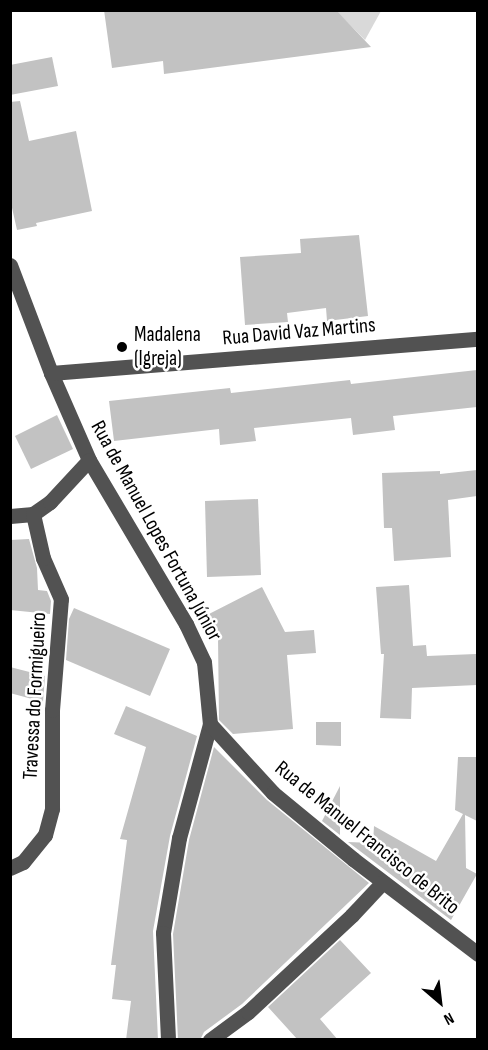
<!DOCTYPE html>
<meta charset="utf-8">
<style>
body{margin:0}
#map{position:relative;width:488px;height:1050px;overflow:hidden;background:#fff;font-family:"Sofia Sans Condensed",sans-serif}
div>[style]{position:absolute}
[style*='--x']{left:calc(var(--x)*1px);top:calc(var(--y)*1px);width:calc(var(--w)*1px);rotate:calc(var(--a)*1deg)}
.green>*{inset:0;background:#d9d9d9}
.building>*{inset:0;background:#c2c2c2}
.minor>*{height:15px;margin:-7.5px;padding:0 7.5px;transform-origin:7.5px;border-radius:7.5px;background:#525252}
.dots>*{width:16px;height:16px;translate:-50% -50%;box-sizing:border-box;border:3px solid #fff;border-radius:50%}
span{translate:-50% -50%;white-space:nowrap;text-align:center;line-height:1.15;-webkit-text-stroke:5px #fff;paint-order:stroke}
.street-label{font-size:21px;color:#000}
.poi-label{font-size:21px;color:#000}
.left{translate:0 -50%;text-align:left}
.frame{position:absolute;inset:0;border:12px solid #000;pointer-events:none}
.north{position:absolute;left:410px;top:972px;width:60px;height:60px;-webkit-text-stroke:4px #fff;paint-order:stroke;rotate:152deg;font-size:16px;font-weight:700;line-height:24px;text-align:center;color:#000}
.north::after{content:'';display:block;margin:auto;width:21px;height:27px;background:#000;clip-path:polygon(50% 0,100% 100%,50% 72%,0 100%)}
</style>
<div id="map">
<div class="green">
<div style="clip-path:polygon(336px 11px,381px 11px,365px 40px)"></div>
</div>
<div class="building">
<div style="clip-path:polygon(104px 10px,336px 10px,371px 47px,164px 74px,163px 61px,112px 68px)"></div>
<div style="clip-path:polygon(52px 57px,58px 86px,10px 95px,10px 65px)"></div>
<div style="clip-path:polygon(20px 101px,29px 141px,76px 131px,92px 211px,36px 223px,37px 226px,17px 230px,10px 199px,10px 102px)"></div>
<div style="clip-path:polygon(359px 235px,368px 316px,327px 321px,326px 308px,287px 313px,288px 322px,245px 325px,240px 257px,301px 253px,300px 239px)"></div>
<div style="clip-path:polygon(477px 370px,477px 407px,393px 416px,395px 430px,353px 435px,351px 418px,254px 428px,256px 441px,220px 445px,219px 429px,114px 441px,109px 401px,230px 388px,231px 393px,350px 380px,351px 384px)"></div>
<div style="clip-path:polygon(57px 415px,73px 449px,31px 469px,15px 436px)"></div>
<div style="clip-path:polygon(477px 470px,477px 496px,448px 500px,451px 557px,394px 561px,392px 528px,384px 528px,382px 473px,440px 471px,440px 474px)"></div>
<div style="clip-path:polygon(258px 499px,261px 575px,207px 577px,205px 501px)"></div>
<div style="clip-path:polygon(29px 539px,37px 568px,38px 590px,47px 591px,51px 601px,50px 614px,10px 610px,10px 540px)"></div>
<div style="clip-path:polygon(409px 585px,413px 646px,426px 645px,427px 656px,476px 654px,477px 685px,412px 688px,411px 719px,380px 718px,384px 654px,381px 654px,376px 587px)"></div>
<div style="clip-path:polygon(262px 587px,285px 632px,314px 630px,316px 653px,287px 655px,293px 729px,233px 734px,219px 720px,218px 638px,207px 615px)"></div>
<div style="clip-path:polygon(74px 608px,170px 649px,150px 696px,66px 660px,69px 619px)"></div>
<div style="clip-path:polygon(10px 667px,45px 676px,43px 702px,10px 693px)"></div>
<div style="clip-path:polygon(126px 706px,197px 736px,170px 836px,153px 931px,158px 1040px,126px 1040px,131px 1001px,112px 999px,116px 965px,111px 965px,127px 840px,120px 839px,146px 747px,114px 734px)"></div>
<div style="clip-path:polygon(316px 722px,341px 722px,341px 746px,316px 745px)"></div>
<div style="clip-path:polygon(214px 747px,267px 800px,369px 883px,242px 1004px,204px 1032px,200px 1040px,178px 1040px,173px 934px,189px 840px)"></div>
<div style="clip-path:polygon(458px 757px,477px 757px,477px 821px,465px 815px,466px 868px,477px 874px,451px 920px,348px 842px,373px 843px,374px 826px,436px 861px,463px 814px,455px 810px)"></div>
<div style="clip-path:polygon(340px 786px,340px 835px,322px 821px)"></div>
<div style="clip-path:polygon(340px 940px,371px 973px,320px 1019px,338px 1040px,298px 1040px,268px 1007px)"></div>
</div>
<div class="minor">
<div style="--x:10;--y:265;--w:116;--a:69.2"></div>
<div style="--x:51;--y:373;--w:95;--a:66.4"></div>
<div style="--x:89;--y:460;--w:191;--a:59.4"></div>
<div style="--x:186;--y:624;--w:42;--a:64.7"></div>
<div style="--x:204;--y:662;--w:62;--a:84.5"></div>
<div style="--x:210;--y:724;--w:118;--a:105.2"></div>
<div style="--x:179;--y:838;--w:96;--a:99.6"></div>
<div style="--x:163;--y:933;--w:107;--a:87.3"></div>
<div style="--x:51;--y:373;--w:428;--a:-4.6"></div>
<div style="--x:10;--y:516;--w:23;--a:-5"></div>
<div style="--x:33;--y:514;--w:21;--a:-35"></div>
<div style="--x:50;--y:502;--w:57;--a:-47.1"></div>
<div style="--x:210;--y:724;--w:93;--a:47.6"></div>
<div style="--x:273;--y:793;--w:104;--a:39.5"></div>
<div style="--x:353;--y:859;--w:157;--a:37.2"></div>
<div style="--x:10;--y:868;--w:14;--a:-25"></div>
<div style="--x:23;--y:862;--w:35;--a:-51"></div>
<div style="--x:45;--y:835;--w:27;--a:-75"></div>
<div style="--x:52;--y:809;--w:99;--a:-90"></div>
<div style="--x:52;--y:710;--w:111;--a:-85.4"></div>
<div style="--x:61;--y:599;--w:45;--a:-113.7"></div>
<div style="--x:43;--y:558;--w:45;--a:-102.8"></div>
<div style="--x:210;--y:1040;--w:47;--a:-36.4"></div>
<div style="--x:248;--y:1012;--w:142;--a:-43"></div>
<div style="--x:352;--y:915;--w:45;--a:-46.8"></div>
</div>
<div class="dots">
<div style="left:122px;top:347px;background:#000"></div>
</div>
<div class="street-label">
<span style="left:299px;top:332px;rotate:-5deg">Rua David Vaz Martins</span>
<span style="left:156px;top:531px;rotate:61deg">Rua de Manuel Lopes Fortuna Júnior</span>
<span style="left:35px;top:696px;rotate:-87deg">Travessa do Formigueiro</span>
<span style="left:367px;top:838px;rotate:39deg">Rua de Manuel Francisco de Brito</span>
</div>
<div class="poi-label">
<span class="left" style="left:134px;top:347px">Madalena<br>(Igreja)</span>
</div>
<div class="frame"></div>
<div class="north">N</div>
</div>
